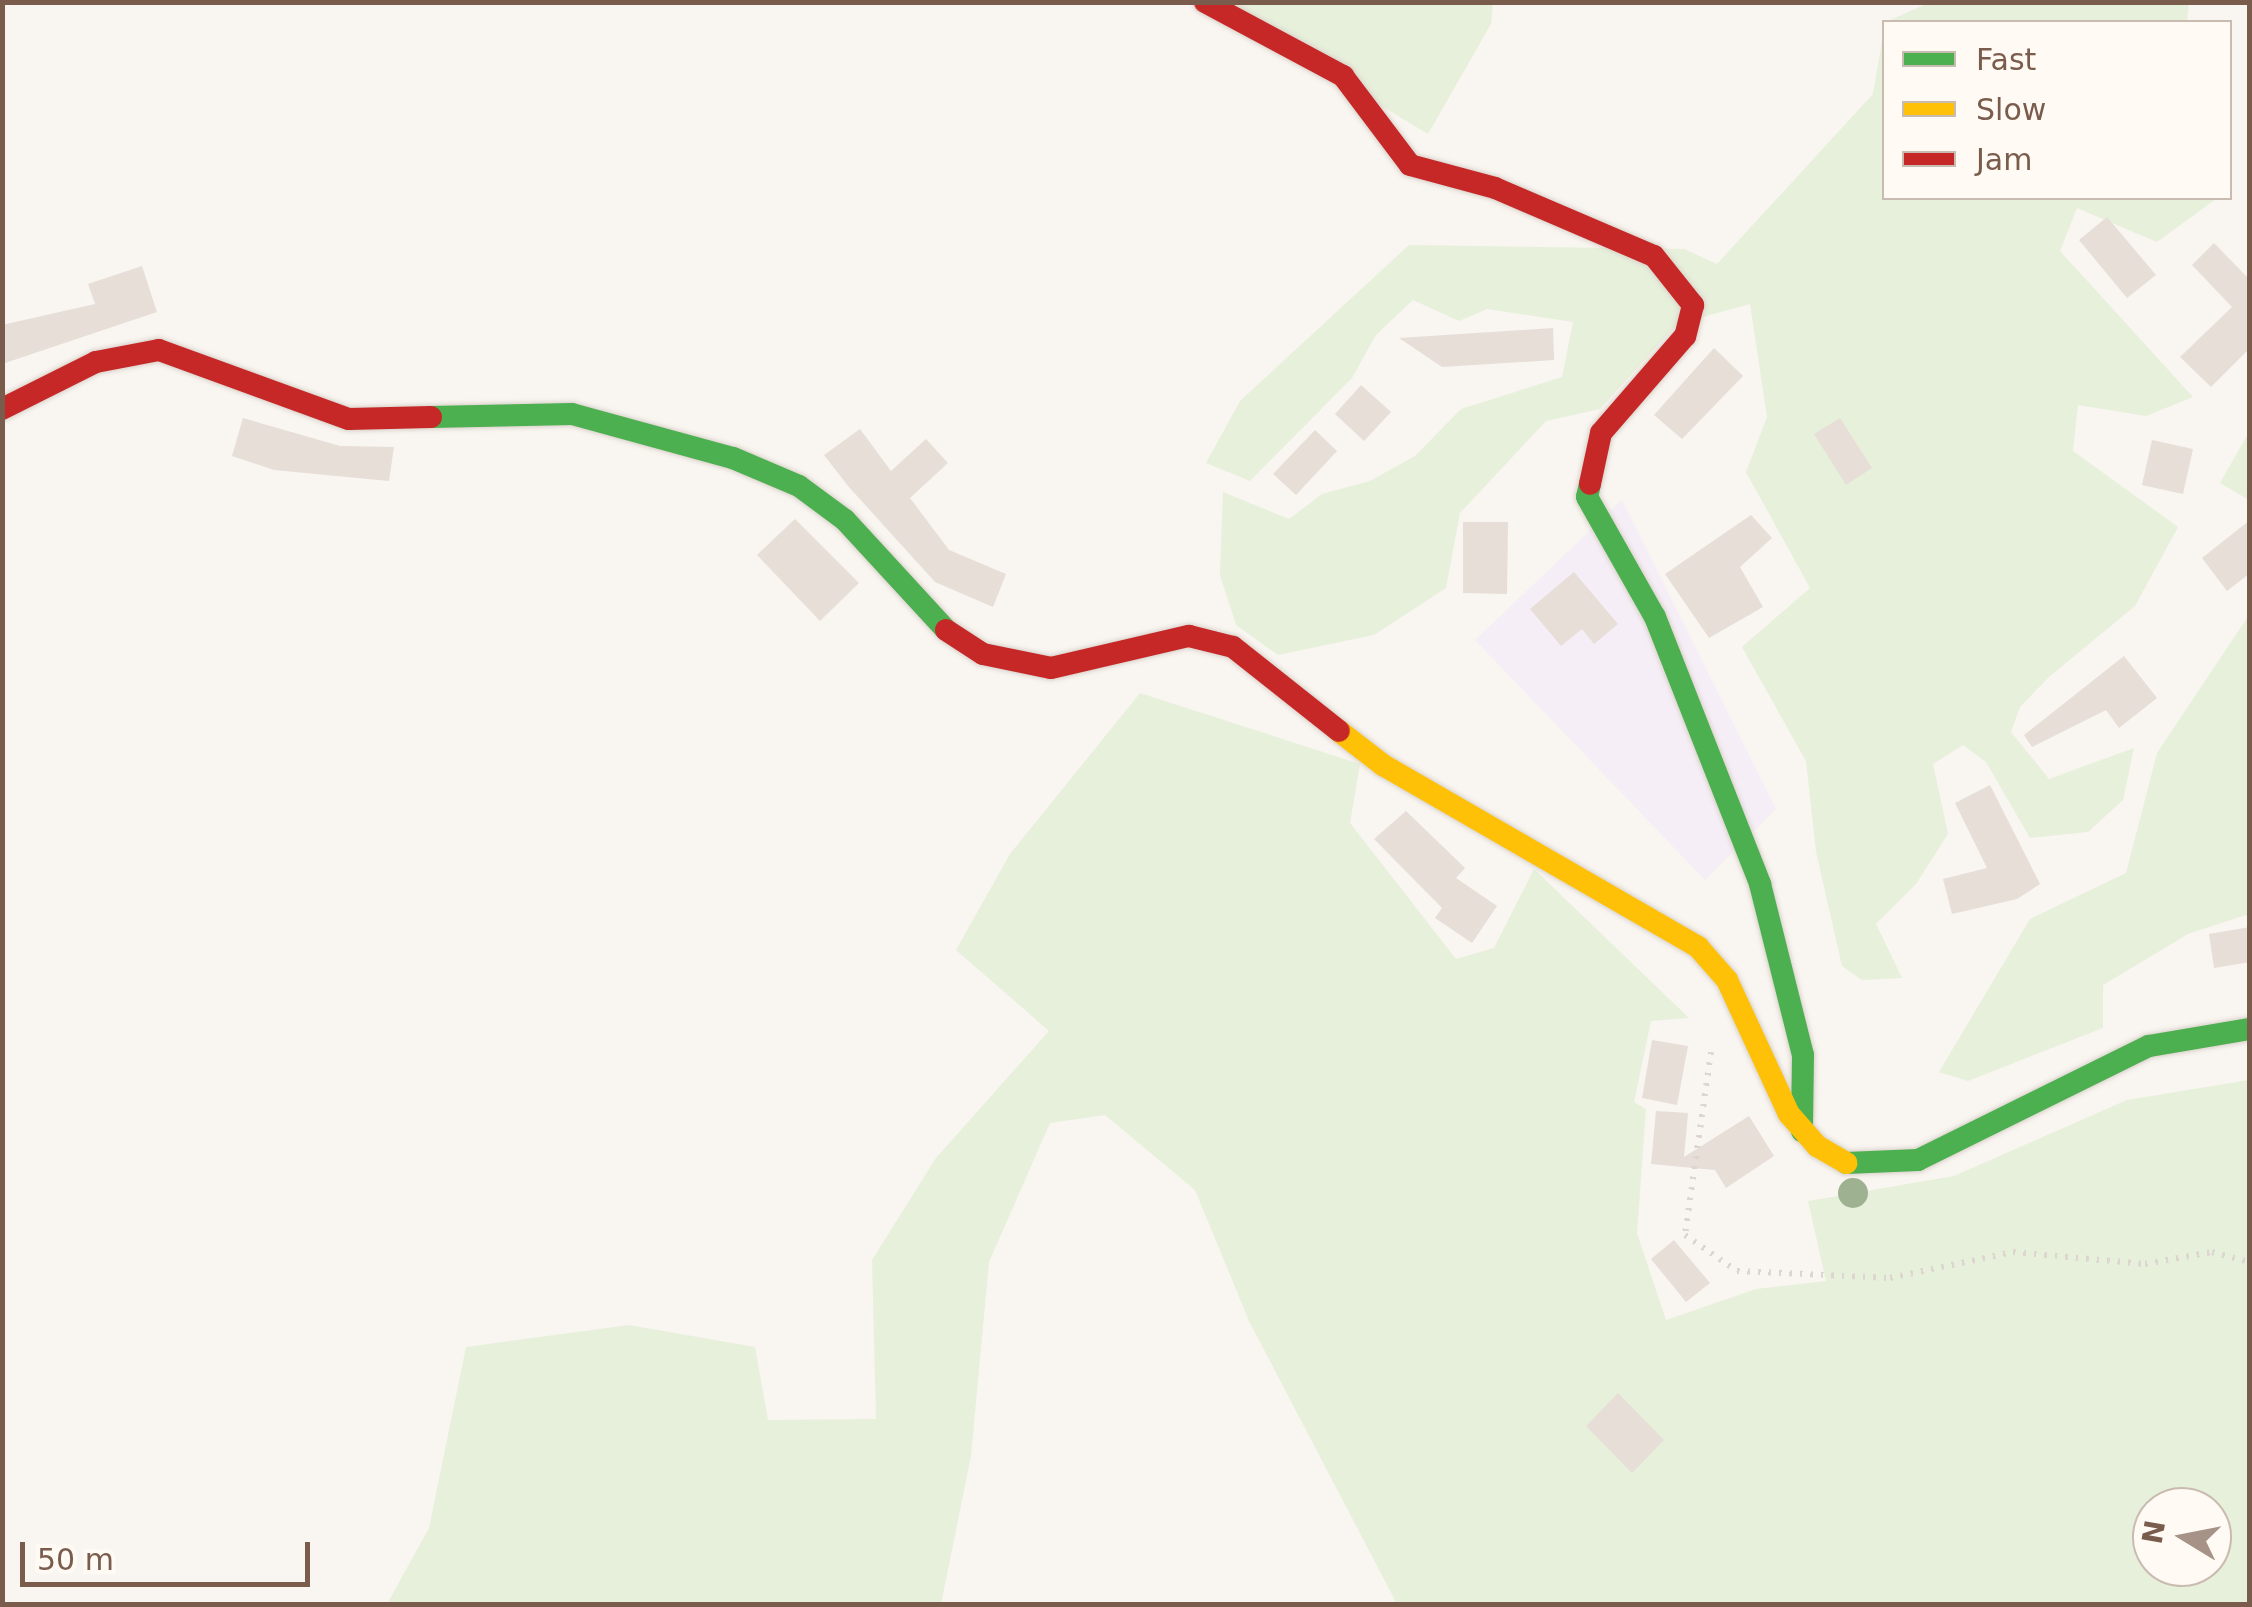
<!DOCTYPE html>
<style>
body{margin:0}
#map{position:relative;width:2252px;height:1607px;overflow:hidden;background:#f9f5f0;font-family:"DejaVu Sans",sans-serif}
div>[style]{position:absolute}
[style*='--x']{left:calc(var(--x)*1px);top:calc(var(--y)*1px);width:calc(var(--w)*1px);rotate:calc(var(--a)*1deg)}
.education>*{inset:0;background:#f6eef6}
.green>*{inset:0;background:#e7f0db}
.building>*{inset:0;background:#e6ded7}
.path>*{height:6px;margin-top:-3px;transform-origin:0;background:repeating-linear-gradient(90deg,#dcd5d0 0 2.5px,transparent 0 10.5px)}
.roads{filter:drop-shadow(0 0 2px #d9d2cb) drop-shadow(0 0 2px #d9d2cb)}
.fast>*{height:22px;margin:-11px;padding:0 11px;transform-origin:11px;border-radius:11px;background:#4caf50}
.slow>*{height:22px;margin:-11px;padding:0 11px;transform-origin:11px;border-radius:11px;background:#ffc107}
.jam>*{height:22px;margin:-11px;padding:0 11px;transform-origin:11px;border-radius:11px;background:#c62828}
.trees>*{width:30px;height:30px;margin:-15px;border-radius:50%;background:#9eb190}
span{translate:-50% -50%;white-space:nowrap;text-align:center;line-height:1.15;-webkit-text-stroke:9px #fffaf3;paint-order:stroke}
.frame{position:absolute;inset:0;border:5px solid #7a5c4d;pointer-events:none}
.legend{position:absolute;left:1882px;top:20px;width:350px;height:180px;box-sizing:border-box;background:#fffaf3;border:2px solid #cabbb1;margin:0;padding:12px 18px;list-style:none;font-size:30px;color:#7a5c4d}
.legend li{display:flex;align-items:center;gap:20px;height:50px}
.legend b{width:50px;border:2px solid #cabbb1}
.north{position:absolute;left:2132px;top:1487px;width:100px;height:100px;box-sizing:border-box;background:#fffaf3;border:2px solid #cabbb1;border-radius:50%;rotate:280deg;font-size:28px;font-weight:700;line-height:40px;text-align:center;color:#7a5c4d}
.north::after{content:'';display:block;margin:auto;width:35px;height:45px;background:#a69286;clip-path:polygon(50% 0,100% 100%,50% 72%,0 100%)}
.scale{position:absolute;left:20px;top:1542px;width:290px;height:45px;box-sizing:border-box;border:5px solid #7a5c4d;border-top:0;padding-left:12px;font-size:30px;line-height:35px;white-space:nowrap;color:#7a5c4d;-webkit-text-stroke:8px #fffaf3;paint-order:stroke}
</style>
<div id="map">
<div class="education">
<div style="clip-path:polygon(1622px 500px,1776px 809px,1705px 880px,1475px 640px)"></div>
</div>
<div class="green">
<div style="clip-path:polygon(1931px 2px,2189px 2px,2189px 3px,2187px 22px,1886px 22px)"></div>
<div style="clip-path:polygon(1211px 3px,1493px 3px,1491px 24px,1428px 134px)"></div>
<div style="clip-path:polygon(1884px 30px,1884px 198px,2216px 199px,2157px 242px,2077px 208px,2060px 251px,2193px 397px,2146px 416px,2078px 405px,2073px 451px,2178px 527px,2135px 606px,2049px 677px,2020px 707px,2011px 732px,2049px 779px,2134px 748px,2123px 800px,2088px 832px,2030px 838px,1986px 762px,1963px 745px,1933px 764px,1948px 834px,1916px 884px,1876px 924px,1902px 978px,1862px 980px,1842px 966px,1816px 852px,1806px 761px,1742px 647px,1810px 588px,1746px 472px,1767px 417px,1750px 304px,1677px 324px,1600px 409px,1546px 421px,1460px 513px,1446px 588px,1374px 635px,1278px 655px,1236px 625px,1220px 575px,1223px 492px,1289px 519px,1322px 494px,1370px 481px,1415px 456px,1461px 409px,1562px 377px,1573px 322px,1487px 309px,1459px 321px,1413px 300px,1376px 335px,1352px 378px,1250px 481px,1206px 463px,1240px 401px,1409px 245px,1684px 249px,1717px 264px,1873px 94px)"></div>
<div style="clip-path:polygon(2249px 432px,2250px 500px,2249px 500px,2220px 483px)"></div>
<div style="clip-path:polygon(2249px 615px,2249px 914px,2188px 934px,2103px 985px,2103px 1028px,1968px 1081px,1939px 1072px,2030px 919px,2126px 873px,2157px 753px)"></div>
<div style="clip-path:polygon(evenodd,1140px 693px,1360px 764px,1350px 823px,1456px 959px,1494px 948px,1534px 869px,1689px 1018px,1651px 1021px,1634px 1102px,1646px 1109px,1637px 1233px,1666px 1320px,1756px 1289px,1826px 1281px,1808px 1201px,1954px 1176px,2127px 1100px,2249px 1080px,2249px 1604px,1397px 1604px,1249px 1321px,1195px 1190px,1105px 1115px,1050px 1123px,989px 1262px,971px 1456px,941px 1604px,387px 1604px,429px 1528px,466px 1347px,629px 1325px,755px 1347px,768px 1420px,876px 1419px,872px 1260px,936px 1158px,1049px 1031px,956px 950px,1010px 854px,1140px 693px,2152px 1507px,2212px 1507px,2212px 1567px,2152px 1567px,2152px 1507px)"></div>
</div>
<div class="building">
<div style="clip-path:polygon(2107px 217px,2156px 275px,2127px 298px,2079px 240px)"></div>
<div style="clip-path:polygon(2214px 243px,2250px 280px,2250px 348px,2211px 387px,2180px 357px,2232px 307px,2192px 265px)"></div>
<div style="clip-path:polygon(142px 266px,157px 312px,2px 364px,2px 325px,95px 304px,88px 284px)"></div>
<div style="clip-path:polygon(1553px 328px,1554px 360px,1442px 367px,1399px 338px)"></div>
<div style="clip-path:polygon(1714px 348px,1743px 376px,1682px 439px,1654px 415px)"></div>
<div style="clip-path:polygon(1361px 385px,1391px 412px,1364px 441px,1335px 414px)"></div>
<div style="clip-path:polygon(243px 418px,340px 446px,394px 447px,389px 481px,274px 470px,232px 456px)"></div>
<div style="clip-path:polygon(1840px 418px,1872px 468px,1846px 485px,1814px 434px)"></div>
<div style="clip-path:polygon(860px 429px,891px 471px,926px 439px,948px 463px,910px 498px,949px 550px,1006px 574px,993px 607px,935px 582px,848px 486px,824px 455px)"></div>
<div style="clip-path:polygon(1315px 430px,1337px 451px,1296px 495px,1273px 474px)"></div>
<div style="clip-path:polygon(2152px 440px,2193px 449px,2183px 494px,2142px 485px)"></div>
<div style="clip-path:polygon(1751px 515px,1772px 538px,1740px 567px,1763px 607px,1709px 638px,1665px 574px)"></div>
<div style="clip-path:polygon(795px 519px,859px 583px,820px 621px,757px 555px)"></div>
<div style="clip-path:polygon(2250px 520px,2250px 573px,2227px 591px,2202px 558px)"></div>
<div style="clip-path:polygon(1463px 522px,1508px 522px,1507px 594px,1463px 593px)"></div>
<div style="clip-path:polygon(1574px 572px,1618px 624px,1594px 644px,1582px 629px,1561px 646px,1530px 609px)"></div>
<div style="clip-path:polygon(2124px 656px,2157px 698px,2119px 728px,2106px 710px,2032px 747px,2024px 735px)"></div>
<div style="clip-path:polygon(1990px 785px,2040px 884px,2017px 899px,1952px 914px,1943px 879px,1987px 868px,1955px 803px)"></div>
<div style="clip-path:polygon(1406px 811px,1465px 868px,1456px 878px,1497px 906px,1472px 943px,1435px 918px,1442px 908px,1374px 839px)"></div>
<div style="clip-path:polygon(2250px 927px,2250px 962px,2214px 968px,2209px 934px)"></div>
<div style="clip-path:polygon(1652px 1040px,1688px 1046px,1677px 1105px,1642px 1098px)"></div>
<div style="clip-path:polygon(1656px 1111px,1688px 1113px,1684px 1157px,1749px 1116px,1774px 1156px,1726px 1188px,1715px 1170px,1651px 1164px)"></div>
<div style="clip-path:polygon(1674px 1240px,1710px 1283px,1686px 1302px,1651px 1259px)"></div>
<div style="clip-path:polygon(1618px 1393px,1664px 1440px,1632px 1473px,1586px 1426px)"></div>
</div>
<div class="path">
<div style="--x:1711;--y:1052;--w:185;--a:98.1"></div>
<div style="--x:1685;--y:1235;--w:63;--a:34.7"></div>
<div style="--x:1737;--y:1271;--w:153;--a:2.6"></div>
<div style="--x:1890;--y:1278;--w:126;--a:-11.9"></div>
<div style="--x:2013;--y:1252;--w:133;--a:5.2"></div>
<div style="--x:2145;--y:1264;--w:68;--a:-10.2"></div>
<div style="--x:2212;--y:1252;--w:39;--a:15"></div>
</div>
<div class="roads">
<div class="fast">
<div style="--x:431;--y:417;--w:141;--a:-1.2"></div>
<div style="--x:572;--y:414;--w:167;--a:15.3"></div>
<div style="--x:733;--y:458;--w:72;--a:23"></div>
<div style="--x:799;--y:486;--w:57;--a:36.5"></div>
<div style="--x:845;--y:520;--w:149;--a:47.4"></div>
<div style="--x:1590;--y:484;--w:13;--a:103"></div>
<div style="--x:1587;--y:497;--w:138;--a:60.5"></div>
<div style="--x:1655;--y:617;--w:287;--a:68.5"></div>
<div style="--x:1760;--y:884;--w:176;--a:75.9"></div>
<div style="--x:1803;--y:1055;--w:76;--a:90.8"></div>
<div style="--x:1846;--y:1163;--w:72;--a:-2.4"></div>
<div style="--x:1918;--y:1160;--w:258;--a:-26.3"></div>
<div style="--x:2149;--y:1046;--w:102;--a:-9.6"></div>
</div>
<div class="slow">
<div style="--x:1339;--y:731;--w:56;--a:37.7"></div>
<div style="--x:1383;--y:765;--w:364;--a:30"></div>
<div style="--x:1698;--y:947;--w:44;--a:48.7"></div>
<div style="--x:1727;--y:980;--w:148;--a:65.2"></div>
<div style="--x:1789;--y:1114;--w:43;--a:48.8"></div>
<div style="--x:1817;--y:1146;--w:34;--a:30"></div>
</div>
<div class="jam">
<div style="--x:1205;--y:2;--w:157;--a:28.2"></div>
<div style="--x:1343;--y:76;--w:111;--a:53"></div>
<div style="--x:1410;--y:165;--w:88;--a:15.1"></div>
<div style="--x:1495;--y:188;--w:173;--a:23.2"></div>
<div style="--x:1654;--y:256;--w:63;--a:51.5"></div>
<div style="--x:1693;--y:305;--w:32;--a:104"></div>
<div style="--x:1685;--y:336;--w:128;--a:130.9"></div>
<div style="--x:1601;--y:433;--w:52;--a:102.2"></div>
<div style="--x:2;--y:409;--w:105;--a:-26.6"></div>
<div style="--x:96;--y:362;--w:64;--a:-10.8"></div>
<div style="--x:159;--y:350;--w:202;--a:20"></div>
<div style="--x:349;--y:419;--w:82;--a:-1.4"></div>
<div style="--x:946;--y:630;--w:44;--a:33"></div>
<div style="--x:983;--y:654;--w:69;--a:11.6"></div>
<div style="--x:1051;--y:668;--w:142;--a:-13.1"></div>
<div style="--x:1189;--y:636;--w:45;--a:14"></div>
<div style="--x:1233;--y:647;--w:135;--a:38.4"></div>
</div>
</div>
<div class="trees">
<div style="left:1853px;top:1193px"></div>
</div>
<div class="frame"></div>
<ul class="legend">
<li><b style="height:12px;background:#4caf50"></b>Fast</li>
<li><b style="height:12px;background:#ffc107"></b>Slow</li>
<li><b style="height:12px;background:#c62828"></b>Jam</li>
</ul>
<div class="north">N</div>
<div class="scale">50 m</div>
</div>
